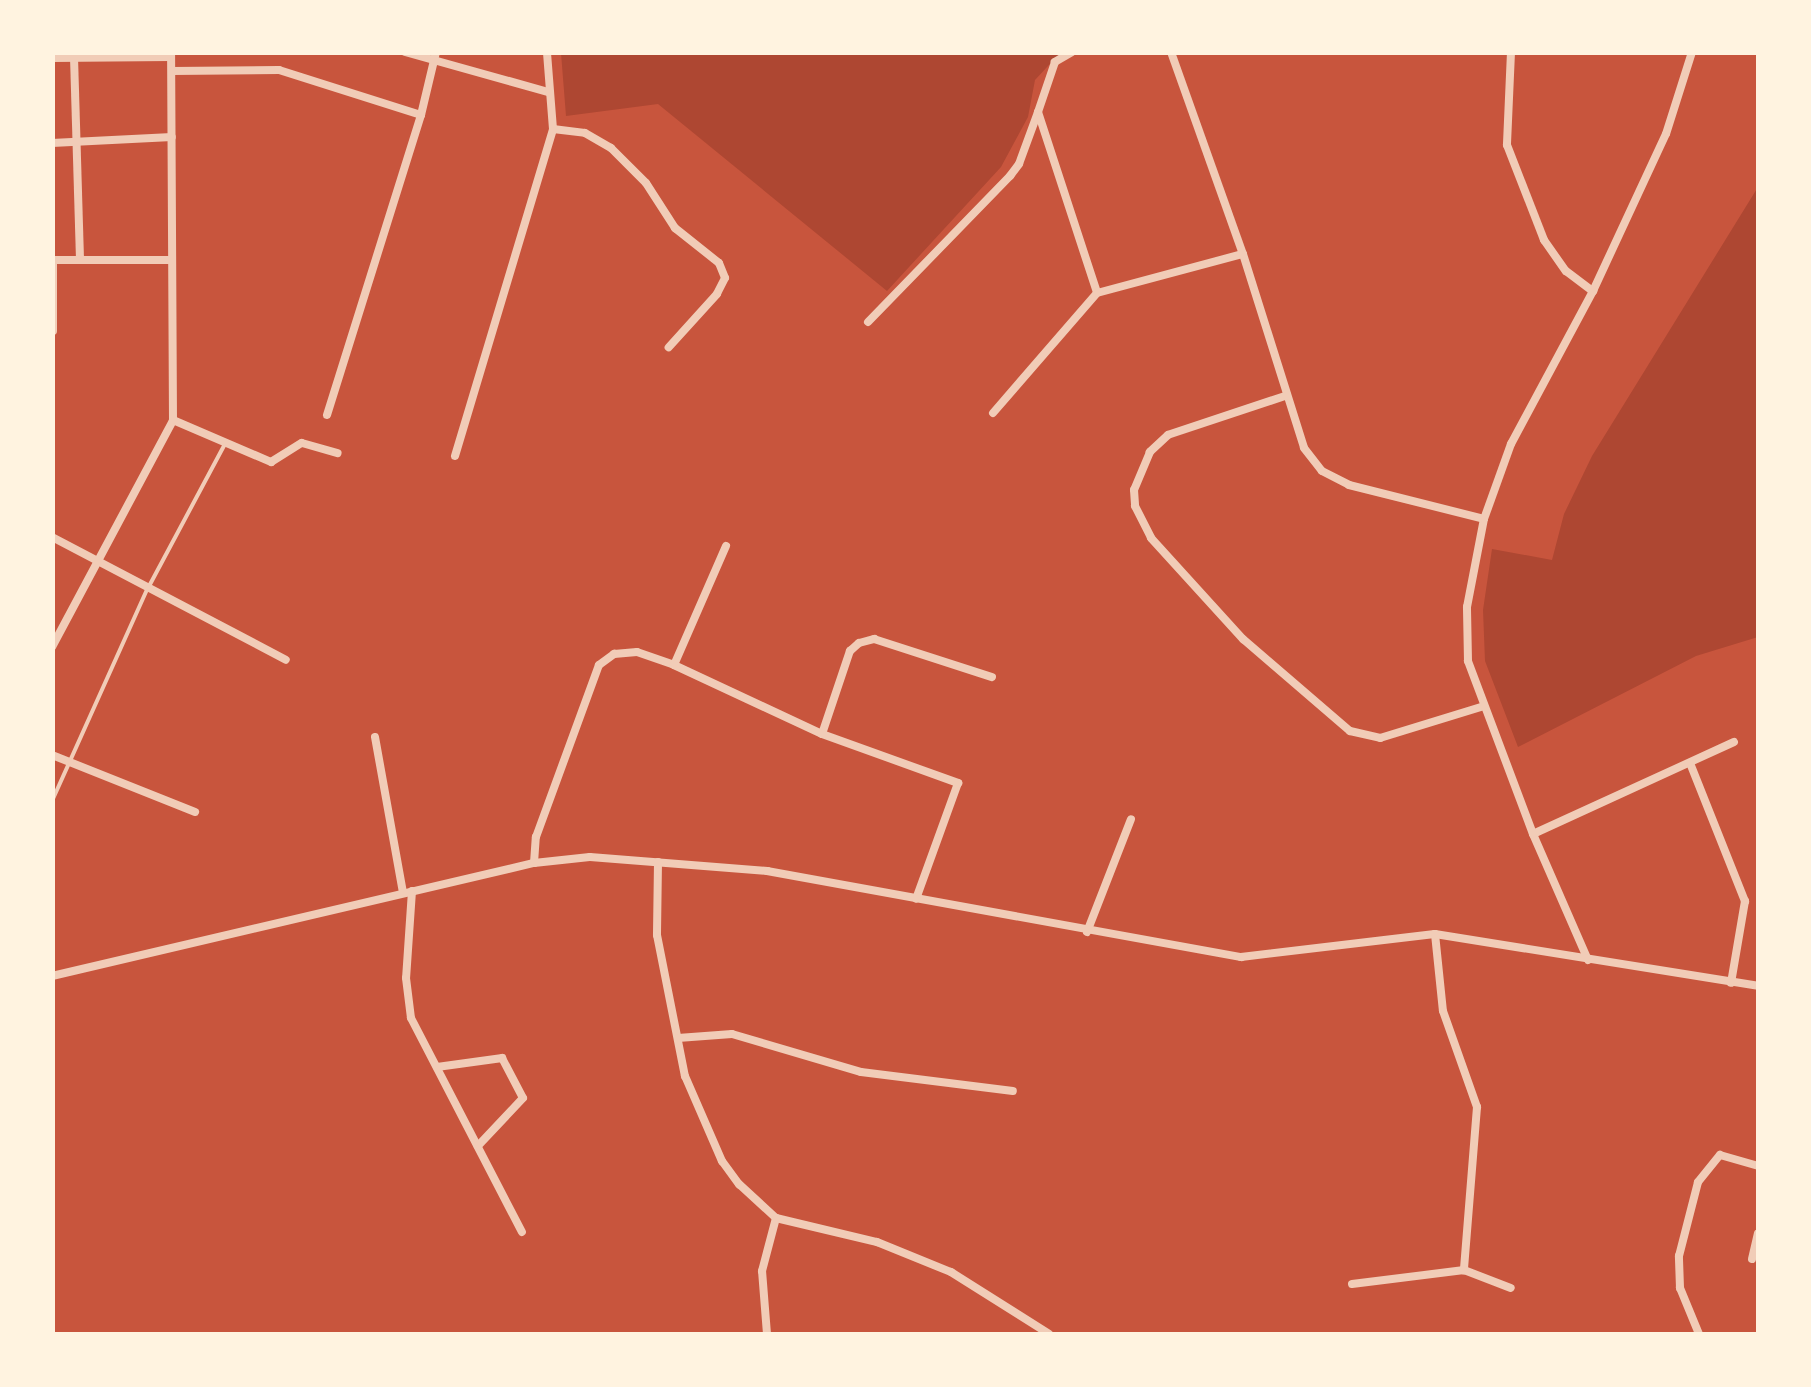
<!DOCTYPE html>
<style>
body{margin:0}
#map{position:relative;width:1811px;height:1387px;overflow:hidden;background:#c8553d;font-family:"Sofia Sans Condensed",sans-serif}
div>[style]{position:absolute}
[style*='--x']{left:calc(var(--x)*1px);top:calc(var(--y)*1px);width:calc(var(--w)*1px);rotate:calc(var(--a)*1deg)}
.green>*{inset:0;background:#ae4732}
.service>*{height:4px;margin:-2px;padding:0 2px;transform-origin:2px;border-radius:2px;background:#f1ccb7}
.minor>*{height:8px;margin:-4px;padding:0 4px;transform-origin:4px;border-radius:4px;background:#f1ccb7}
span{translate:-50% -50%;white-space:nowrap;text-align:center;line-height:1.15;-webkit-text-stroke:8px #fff3e0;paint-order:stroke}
.frame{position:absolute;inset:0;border:55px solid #fff3e0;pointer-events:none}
</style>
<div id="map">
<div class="green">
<div style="clip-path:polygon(561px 53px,561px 52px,1060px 53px,1035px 80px,1028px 117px,1001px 167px,887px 291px,658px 104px,566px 116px)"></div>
<div style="clip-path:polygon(1758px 187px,1758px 637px,1696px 656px,1518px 747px,1485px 661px,1483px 610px,1492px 549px,1552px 560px,1564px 514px,1592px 456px)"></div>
</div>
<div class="service">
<div style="--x:52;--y:801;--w:231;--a:-65.8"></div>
<div style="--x:147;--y:590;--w:166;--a:-61.9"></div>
</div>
<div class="minor">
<div style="--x:405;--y:52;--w:148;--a:15.6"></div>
<div style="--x:1072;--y:52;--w:20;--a:150"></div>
<div style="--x:1055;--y:62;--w:53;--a:108.8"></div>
<div style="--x:1038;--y:112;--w:190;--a:71.9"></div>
<div style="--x:1171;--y:52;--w:214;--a:70.4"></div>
<div style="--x:1243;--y:254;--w:203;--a:72.5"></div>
<div style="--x:1304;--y:448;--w:29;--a:52"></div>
<div style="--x:1322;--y:471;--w:30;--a:27"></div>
<div style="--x:1349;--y:485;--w:139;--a:14.1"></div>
<div style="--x:1511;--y:52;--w:93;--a:92.5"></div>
<div style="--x:1507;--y:145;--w:102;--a:68.7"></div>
<div style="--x:1544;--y:240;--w:38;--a:55"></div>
<div style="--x:1566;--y:271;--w:34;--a:37"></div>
<div style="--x:74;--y:57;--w:203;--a:88.3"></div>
<div style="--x:52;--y:58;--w:119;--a:-0.5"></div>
<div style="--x:172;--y:71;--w:107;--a:-0.5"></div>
<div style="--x:279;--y:70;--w:149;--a:17.6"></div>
<div style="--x:553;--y:129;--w:32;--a:7"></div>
<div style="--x:585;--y:133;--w:30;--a:30"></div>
<div style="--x:611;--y:148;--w:49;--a:45"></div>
<div style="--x:646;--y:183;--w:54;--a:57.2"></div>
<div style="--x:675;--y:228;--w:56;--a:38.5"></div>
<div style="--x:719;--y:263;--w:16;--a:68"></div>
<div style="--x:725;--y:278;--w:18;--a:117"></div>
<div style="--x:717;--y:294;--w:72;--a:132.2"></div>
<div style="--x:52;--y:143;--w:120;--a:-2.9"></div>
<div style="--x:52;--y:260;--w:120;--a:0"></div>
<div style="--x:868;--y:322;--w:204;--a:-45.8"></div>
<div style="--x:1010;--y:176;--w:15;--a:-53"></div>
<div style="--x:1019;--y:164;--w:55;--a:-69.9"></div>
<div style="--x:53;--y:331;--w:71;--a:-90"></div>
<div style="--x:1285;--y:396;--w:123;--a:161.6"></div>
<div style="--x:1168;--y:435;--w:25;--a:137"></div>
<div style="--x:1150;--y:452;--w:41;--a:112.8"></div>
<div style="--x:1134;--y:490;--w:16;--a:86"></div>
<div style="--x:1135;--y:506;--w:36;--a:63"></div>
<div style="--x:1151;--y:538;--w:137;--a:47.7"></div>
<div style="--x:1243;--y:639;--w:141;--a:40.7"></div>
<div style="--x:1350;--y:731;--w:31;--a:13"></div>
<div style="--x:1380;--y:738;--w:109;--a:-17.1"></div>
<div style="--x:993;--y:413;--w:159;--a:-49.1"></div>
<div style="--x:1097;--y:293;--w:151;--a:-15"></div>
<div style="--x:327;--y:415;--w:314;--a:-72.6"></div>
<div style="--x:421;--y:115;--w:65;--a:-76.6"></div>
<div style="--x:173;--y:420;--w:107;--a:23.2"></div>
<div style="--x:271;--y:462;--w:36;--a:-32"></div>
<div style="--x:302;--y:443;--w:37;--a:16"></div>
<div style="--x:455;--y:456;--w:341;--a:-73.3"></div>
<div style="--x:553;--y:129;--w:77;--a:-94.5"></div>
<div style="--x:52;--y:537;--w:264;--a:27.7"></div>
<div style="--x:52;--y:647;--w:257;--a:-61.9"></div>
<div style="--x:173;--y:420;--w:368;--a:-90.3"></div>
<div style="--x:674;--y:665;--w:130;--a:-66.4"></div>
<div style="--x:822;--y:734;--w:88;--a:-71.4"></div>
<div style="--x:850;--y:651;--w:12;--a:-42"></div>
<div style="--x:859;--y:643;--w:16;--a:-15"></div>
<div style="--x:874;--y:639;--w:124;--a:17.9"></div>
<div style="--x:375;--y:737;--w:158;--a:79.8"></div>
<div style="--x:52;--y:755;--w:154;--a:21.7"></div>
<div style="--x:1690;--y:763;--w:149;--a:68.3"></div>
<div style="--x:1745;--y:901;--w:83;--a:99.7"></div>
<div style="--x:1533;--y:834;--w:221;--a:-24.6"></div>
<div style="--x:658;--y:862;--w:73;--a:90.8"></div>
<div style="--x:657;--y:935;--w:144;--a:78.8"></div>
<div style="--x:685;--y:1076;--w:93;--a:66.5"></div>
<div style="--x:722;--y:1161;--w:29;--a:54"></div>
<div style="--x:739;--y:1184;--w:50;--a:42.6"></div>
<div style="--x:776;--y:1218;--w:104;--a:13.4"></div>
<div style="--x:877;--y:1242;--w:80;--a:22.1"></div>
<div style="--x:951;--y:1272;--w:116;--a:32.3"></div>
<div style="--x:534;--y:863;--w:26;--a:-86"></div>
<div style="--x:536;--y:837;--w:183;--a:-69.9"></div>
<div style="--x:599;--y:665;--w:19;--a:-36"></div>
<div style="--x:614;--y:654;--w:23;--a:-5"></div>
<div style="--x:637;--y:652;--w:39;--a:19"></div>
<div style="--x:674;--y:665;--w:163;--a:25"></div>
<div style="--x:822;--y:734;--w:145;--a:19.8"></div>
<div style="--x:958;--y:783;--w:123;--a:109.9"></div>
<div style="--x:412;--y:891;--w:87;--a:93.9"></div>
<div style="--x:406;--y:978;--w:40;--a:82.9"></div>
<div style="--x:411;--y:1018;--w:241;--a:62.6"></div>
<div style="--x:1087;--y:932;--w:121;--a:-68.7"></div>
<div style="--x:1435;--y:934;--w:77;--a:84.1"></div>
<div style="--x:1443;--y:1011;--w:102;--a:70.5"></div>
<div style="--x:1477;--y:1107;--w:164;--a:94.6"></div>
<div style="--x:1588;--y:960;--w:137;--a:-113.6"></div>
<div style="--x:1533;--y:834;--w:185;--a:-110.6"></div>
<div style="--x:1468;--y:661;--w:54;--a:-91.1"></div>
<div style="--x:1467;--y:607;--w:90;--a:-79.1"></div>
<div style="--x:1484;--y:519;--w:80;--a:-70.2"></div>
<div style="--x:1511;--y:444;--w:174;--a:-61.8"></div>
<div style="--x:1593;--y:291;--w:173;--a:-65.1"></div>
<div style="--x:1666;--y:134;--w:86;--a:-72.4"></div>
<div style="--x:52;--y:976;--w:495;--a:-13.2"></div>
<div style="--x:534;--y:863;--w:56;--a:-6.1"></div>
<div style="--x:590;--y:857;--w:178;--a:4.5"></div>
<div style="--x:767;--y:871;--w:482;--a:10.3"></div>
<div style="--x:1241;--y:957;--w:195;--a:-6.8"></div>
<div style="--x:1435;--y:934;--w:327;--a:9.1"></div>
<div style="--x:678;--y:1038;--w:54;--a:-4.2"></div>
<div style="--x:732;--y:1034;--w:134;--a:16.4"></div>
<div style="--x:861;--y:1072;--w:153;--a:7.1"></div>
<div style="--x:437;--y:1067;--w:66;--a:-7.9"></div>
<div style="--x:502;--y:1058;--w:45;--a:62.3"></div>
<div style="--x:523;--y:1098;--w:66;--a:133.2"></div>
<div style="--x:1752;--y:1259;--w:26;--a:-77"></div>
<div style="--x:1352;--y:1284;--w:113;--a:-7.1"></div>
<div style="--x:1464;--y:1270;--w:50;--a:21"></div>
<div style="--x:767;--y:1334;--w:63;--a:-94.5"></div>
<div style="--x:762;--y:1271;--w:55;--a:-75.2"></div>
<div style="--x:1699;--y:1334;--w:50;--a:-112.4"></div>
<div style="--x:1680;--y:1288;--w:32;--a:-92"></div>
<div style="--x:1679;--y:1256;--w:76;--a:-75.6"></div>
<div style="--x:1698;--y:1182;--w:35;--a:-51"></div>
<div style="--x:1720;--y:1155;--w:40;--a:16"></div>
</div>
<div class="frame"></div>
</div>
